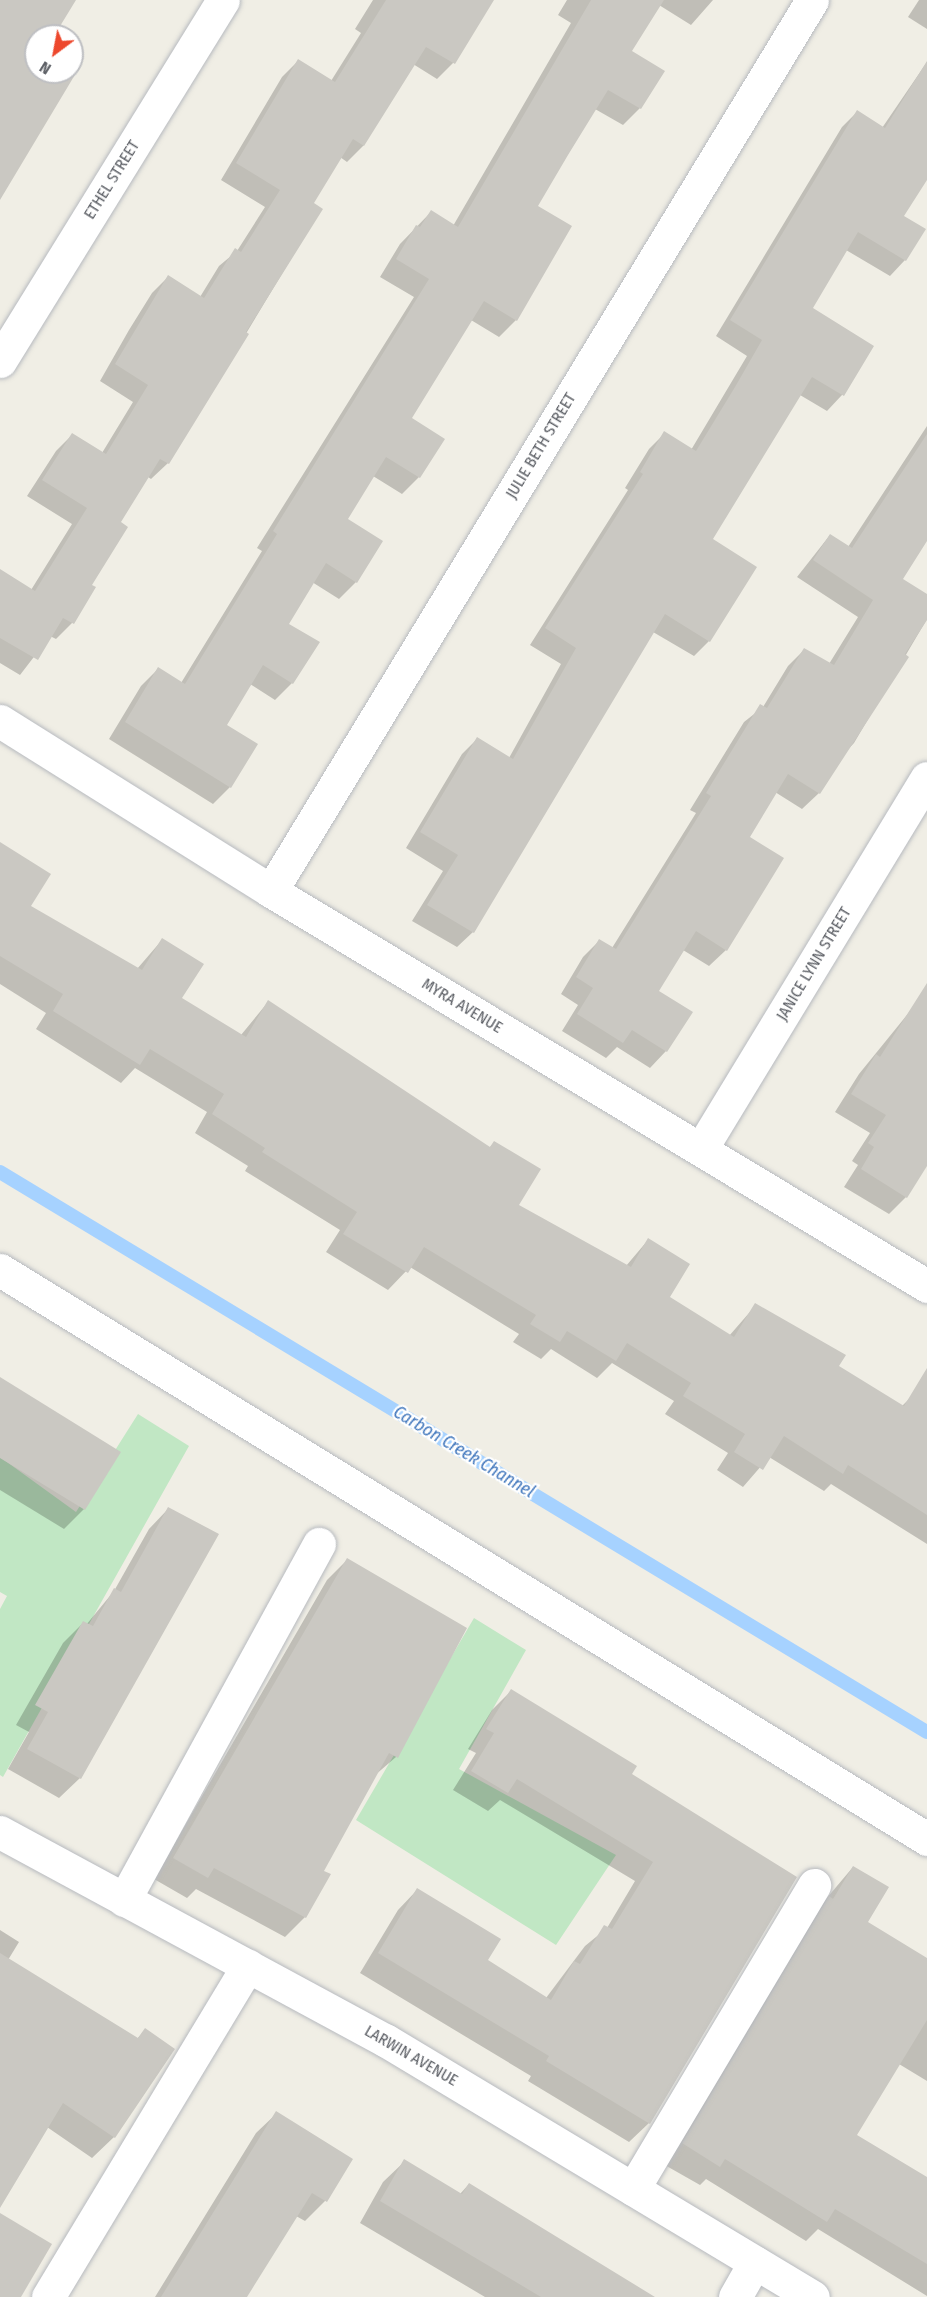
<!DOCTYPE html>
<style>
body{margin:0}
#map{position:relative;width:927px;height:2297px;overflow:hidden;background:#f0eee5;font-family:"Fira Sans Condensed",sans-serif}
div>[style]{position:absolute}
[style*='--x']{left:calc(var(--x)*1px);top:calc(var(--y)*1px);width:calc(var(--w)*1px);rotate:calc(var(--a)*1deg)}
.green>*{inset:0;background:#c1e7c4}
.shadow>*{inset:0;background:#0003}
.stream>*{height:14px;margin:-7px;padding:0 7px;transform-origin:7px;border-radius:7px;background:#a6d2ff}
.building>*{inset:0;background:#cac8c2}
.roads{filter:drop-shadow(0 0 2px #b7babf) drop-shadow(0 0 2px #b7babf)}
.minor>*{height:33px;margin:-16.5px;padding:0 16.5px;transform-origin:16.5px;border-radius:16.5px;background:#fff}
span{translate:-50% -50%;white-space:nowrap;text-align:center;line-height:1.15;-webkit-text-stroke:4.5px #fff;paint-order:stroke}
.street-label{font-size:16px;color:#5d6066}
.water-label{font-size:18px;color:#4177bd;font-style:italic}
.north{position:absolute;left:24px;top:24px;width:60px;height:60px;box-sizing:border-box;background:#fff;border:2px solid #bebfc2;border-radius:50%;rotate:212deg;font-size:16px;font-weight:700;line-height:24px;text-align:center;color:#5d6066}
.north::after{content:'';display:block;margin:auto;width:21px;height:27px;background:#ed482d;clip-path:polygon(50% 0,100% 100%,50% 72%,0 100%)}
</style>
<div id="map">
<div class="green">
<div style="clip-path:polygon(138px 1414px,189px 1446px,3px 1777px,0 1775px,0 1609px,7px 1596px,0 1592px,0 1457px,76px 1512px)"></div>
<div style="clip-path:polygon(474px 1618px,526px 1650px,459px 1769px,616px 1855px,556px 1945px,356px 1820px)"></div>
</div>
<div class="shadow">
<div style="clip-path:polygon(373px 0,492px 0,453px 63px,437px 79px,413px 64px,363px 146px,347px 162px,340px 157px,312px 203px,321px 209px,168px 463px,151px 479px,148px 477px,119px 523px,90px 585px,94px 588px,72px 623px,56px 639px,50px 636px,20px 675px,0 663px,0 571px,31px 590px,72px 524px,27px 496px,56px 451px,72px 435px,102px 453px,133px 402px,100px 381px,129px 330px,152px 293px,168px 277px,200px 297px,219px 266px,237px 251px,265px 207px,221px 180px,282px 77px,298px 61px,331px 81px,361px 33px,355px 29px)"></div>
<div style="clip-path:polygon(567px 0,713px 0,691px 25px,659px 5px,630px 52px,663px 71px,640px 108px,623px 125px,595px 109px,536px 207px,516px 320px,499px 337px,471px 320px,410px 418px,443px 439px,419px 477px,402px 494px,373px 476px,346px 519px,356px 582px,339px 599px,312px 582px,287px 624px,292px 683px,275px 700px,250px 684px,225px 726px,230px 787px,213px 804px,109px 739px,141px 686px,158px 669px,181px 683px,262px 551px,257px 548px,414px 297px,380px 277px,400px 244px,431px 212px,453px 226px,571px 23px,558px 15px)"></div>
<div style="clip-path:polygon(919px 0,927px 0,927px 29px,908px 17px)"></div>
<div style="clip-path:polygon(927px 62px,927px 178px,902px 217px,905px 260px,890px 276px,846px 250px,811px 309px,872px 347px,842px 395px,827px 411px,800px 395px,711px 540px,709px 641px,694px 656px,653px 632px,473px 932px,457px 947px,412px 921px,443px 871px,406px 848px,462px 754px,477px 739px,509px 758px,561px 664px,530px 645px,628px 490px,625px 488px,649px 449px,665px 433px,691px 450px,747px 356px,716px 336px,842px 127px,857px 112px,882px 128px)"></div>
<div style="clip-path:polygon(927px 426px,927px 538px,901px 580px,927px 596px,927px 619px,854px 743px,841px 757px,819px 793px,802px 809px,775px 792px,748px 837px,726px 950px,709px 966px,683px 950px,657px 991px,666px 1051px,650px 1068px,617px 1047px,606px 1058px,562px 1031px,578px 1005px,561px 994px,583px 957px,599px 941px,612px 948px,696px 813px,690px 810px,744px 722px,763px 707px,788px 666px,804px 650px,829px 664px,858px 617px,797px 577px,830px 535px,848px 547px)"></div>
<div style="clip-path:polygon(0 844px,29px 907px,137px 969px,162px 940px,180px 998px,241px 1035px,268px 1002px,489px 1148px,494px 1143px,517px 1206px,626px 1266px,648px 1240px,668px 1298px,729px 1336px,756px 1305px,837px 1366px,901px 1407px,911px 1397px,927px 1406px,927px 1544px,831px 1484px,824px 1491px,769px 1457px,743px 1487px,717px 1470px,728px 1453px,665px 1414px,674px 1401px,612px 1363px,597px 1378px,551px 1349px,541px 1359px,513px 1342px,519px 1334px,410px 1267px,388px 1290px,326px 1252px,340px 1230px,245px 1171px,248px 1166px,195px 1133px,207px 1112px,135px 1068px,121px 1083px,36px 1029px,46px 1013px,0 984px)"></div>
<div style="clip-path:polygon(911px 1010px,927px 1020px,927px 1164px,906px 1197px,889px 1214px,844px 1187px,858px 1165px,852px 1161px,870px 1133px,835px 1112px,859px 1074px)"></div>
<div style="clip-path:polygon(0 1379px,84px 1509px,64px 1529px,0 1490px)"></div>
<div style="clip-path:polygon(169px 1508px,80px 1778px,59px 1798px,8px 1769px,29px 1732px,16px 1725px,63px 1643px,83px 1623px,86px 1625px,114px 1591px,149px 1529px)"></div>
<div style="clip-path:polygon(347px 1560px,465px 1629px,396px 1757px,374px 1776px,322px 1871px,305px 1917px,285px 1937px,196px 1889px,187px 1898px,154px 1879px,327px 1580px)"></div>
<div style="clip-path:polygon(511px 1691px,630px 1775px,795px 1877px,649px 2123px,629px 2142px,528px 2081px,531px 2076px,360px 1973px,398px 1910px,417px 1890px,486px 1961px,546px 1998px,585px 1946px,607px 1928px,635px 1881px,500px 1800px,488px 1811px,453px 1790px,476px 1753px,468px 1749px,492px 1710px)"></div>
<div style="clip-path:polygon(853px 1867px,866px 1922px,927px 1959px,927px 2081px,899px 2064px,855px 2136px,927px 2179px,927px 2296px,818px 2229px,806px 2241px,706px 2179px,700px 2185px,663px 2164px,810px 1918px)"></div>
<div style="clip-path:polygon(0 1930px,19px 1942px,8px 1960px,137px 2039px,145px 2030px,114px 2137px,92px 2158px,47px 2127px,0 2205px)"></div>
<div style="clip-path:polygon(277px 2113px,351px 2160px,325px 2201px,305px 2221px,296px 2216px,245px 2297px,155px 2297px,256px 2133px)"></div>
<div style="clip-path:polygon(405px 2161px,460px 2194px,469px 2184px,651px 2297px,485px 2297px,360px 2223px,383px 2182px)"></div>
</div>
<div class="stream">
<div style="--x:0;--y:1172;--w:1083;--a:31.14"></div>
</div>
<div class="building">
<div style="clip-path:polygon(0 0,76px 0,54px 36px,36px 36px,36px 72px,72px 72px,72px 57px,82px 63px,0 200px)"></div>
<div style="clip-path:polygon(386px 0,494px 0,455px 64px,426px 47px,364px 146px,353px 139px,314px 203px,323px 209px,246px 332px,249px 334px,169px 464px,160px 459px,121px 522px,128px 527px,92px 585px,96px 587px,74px 624px,63px 618px,38px 660px,0 638px,0 569px,35px 591px,87px 508px,42px 480px,72px 433px,106px 454px,148px 385px,115px 364px,168px 275px,204px 298px,235px 248px,241px 252px,280px 190px,236px 163px,298px 59px,335px 82px)"></div>
<div style="clip-path:polygon(591px 0,664px 0,632px 51px,665px 71px,641px 109px,608px 90px,568px 155px,538px 206px,572px 226px,517px 321px,484px 301px,412px 418px,445px 439px,420px 478px,386px 457px,348px 519px,383px 541px,357px 583px,326px 563px,289px 624px,320px 642px,293px 684px,263px 665px,227px 725px,258px 744px,231px 788px,125px 722px,158px 667px,185px 684px,277px 534px,273px 531px,429px 279px,396px 259px,416px 225px,420px 227px,431px 210px,458px 227px)"></div>
<div style="clip-path:polygon(927px 61px,927px 180px,904px 216px,926px 229px,906px 261px,858px 232px,813px 308px,874px 346px,844px 396px,812px 377px,713px 539px,757px 567px,710px 642px,665px 614px,474px 933px,427px 905px,458px 855px,420px 832px,477px 737px,513px 759px,576px 648px,545px 628px,643px 474px,640px 472px,664px 431px,696px 451px,735px 387px,762px 340px,730px 320px,857px 110px,885px 128px)"></div>
<div style="clip-path:polygon(927px 434px,927px 541px,903px 579px,927px 594px,927px 620px,905px 654px,909px 657px,820px 794px,788px 774px,750px 837px,784px 858px,727px 951px,696px 931px,659px 991px,693px 1012px,667px 1052px,632px 1030px,623px 1043px,577px 1014px,593px 988px,576px 977px,599px 939px,616px 949px,711px 796px,706px 793px,760px 704px,767px 708px,804px 648px,834px 665px,873px 600px,813px 560px,830px 534px,852px 548px)"></div>
<div style="clip-path:polygon(0 842px,51px 874px,31px 906px,142px 970px,162px 938px,204px 964px,182px 998px,246px 1037px,268px 1000px,490px 1147px,494px 1141px,541px 1169px,519px 1205px,631px 1267px,648px 1238px,690px 1264px,670px 1297px,734px 1337px,755px 1303px,846px 1355px,839px 1366px,904px 1406px,927px 1368px,927px 1515px,848px 1465px,843px 1474px,784px 1436px,763px 1470px,734px 1452px,745px 1434px,683px 1396px,691px 1383px,627px 1343px,616px 1361px,567px 1331px,560px 1342px,530px 1324px,536px 1315px,424px 1247px,408px 1273px,343px 1234px,357px 1212px,262px 1152px,265px 1148px,212px 1114px,224px 1094px,150px 1049px,140px 1065px,53px 1011px,63px 994px,0 956px)"></div>
<div style="clip-path:polygon(927px 983px,927px 1166px,907px 1198px,861px 1169px,874px 1147px,868px 1143px,886px 1115px,851px 1094px,876px 1054px,880px 1057px)"></div>
<div style="clip-path:polygon(0 1377px,121px 1452px,85px 1510px,0 1458px)"></div>
<div style="clip-path:polygon(168px 1507px,219px 1534px,81px 1779px,27px 1749px,48px 1712px,35px 1705px,83px 1621px,93px 1626px,114px 1588px,121px 1592px)"></div>
<div style="clip-path:polygon(347px 1558px,467px 1628px,398px 1758px,389px 1753px,324px 1871px,331px 1874px,306px 1918px,214px 1868px,208px 1878px,173px 1858px)"></div>
<div style="clip-path:polygon(511px 1689px,637px 1766px,632px 1774px,797px 1877px,650px 2124px,546px 2061px,549px 2056px,378px 1953px,417px 1888px,501px 1939px,488px 1960px,551px 2000px,574px 1961px,580px 1964px,604px 1925px,612px 1929px,653px 1862px,517px 1779px,508px 1793px,471px 1771px,494px 1733px,486px 1729px)"></div>
<div style="clip-path:polygon(853px 1866px,889px 1887px,868px 1922px,927px 1958px,927px 2020px,857px 2135px,927px 2177px,927px 2264px,835px 2209px,827px 2222px,725px 2159px,720px 2167px,682px 2143px,829px 1896px,833px 1899px)"></div>
<div style="clip-path:polygon(0 1953px,138px 2038px,145px 2028px,175px 2049px,115px 2138px,63px 2103px,0 2208px)"></div>
<div style="clip-path:polygon(276px 2111px,353px 2159px,327px 2202px,312px 2193px,247px 2297px,161px 2297px)"></div>
<div style="clip-path:polygon(404px 2159px,462px 2194px,469px 2183px,655px 2297px,541px 2297px,380px 2201px)"></div>
<div style="clip-path:polygon(0 2213px,52px 2244px,21px 2297px,0 2297px)"></div>
</div>
<div class="roads">
<div class="minor">
<div style="--x:0;--y:361;--w:424;--a:-58.3"></div>
<div style="--x:0;--y:721;--w:320;--a:32.1"></div>
<div style="--x:271;--y:891;--w:766;--a:31.05"></div>
<div style="--x:271;--y:891;--w:1042;--a:-58.73"></div>
<div style="--x:701;--y:1149;--w:434;--a:-58.7"></div>
<div style="--x:0;--y:1270;--w:1088;--a:31.54"></div>
<div style="--x:0;--y:1832;--w:438;--a:28.4"></div>
<div style="--x:385;--y:2040;--w:499;--a:31"></div>
<div style="--x:124;--y:1900;--w:406;--a:-61.3"></div>
<div style="--x:633;--y:2189;--w:354;--a:-59.2"></div>
<div style="--x:48;--y:2297;--w:387;--a:-58.9"></div>
<div style="--x:735;--y:2297;--w:40;--a:-60.3"></div>
</div>
</div>
<div class="street-label">
<span style="left:112px;top:180px;rotate:-58deg">ETHEL STREET</span>
<span style="left:541px;top:446px;rotate:-59deg">JULIE BETH STREET</span>
<span style="left:814px;top:964px;rotate:-59deg">JANICE LYNN STREET</span>
<span style="left:462px;top:1006px;rotate:31deg">MYRA AVENUE</span>
<span style="left:411px;top:2056px;rotate:30deg">LARWIN AVENUE</span>
</div>
<div class="water-label">
<span style="left:464px;top:1452px;rotate:31deg">Carbon Creek Channel</span>
</div>
<div class="north">N</div>
</div>
